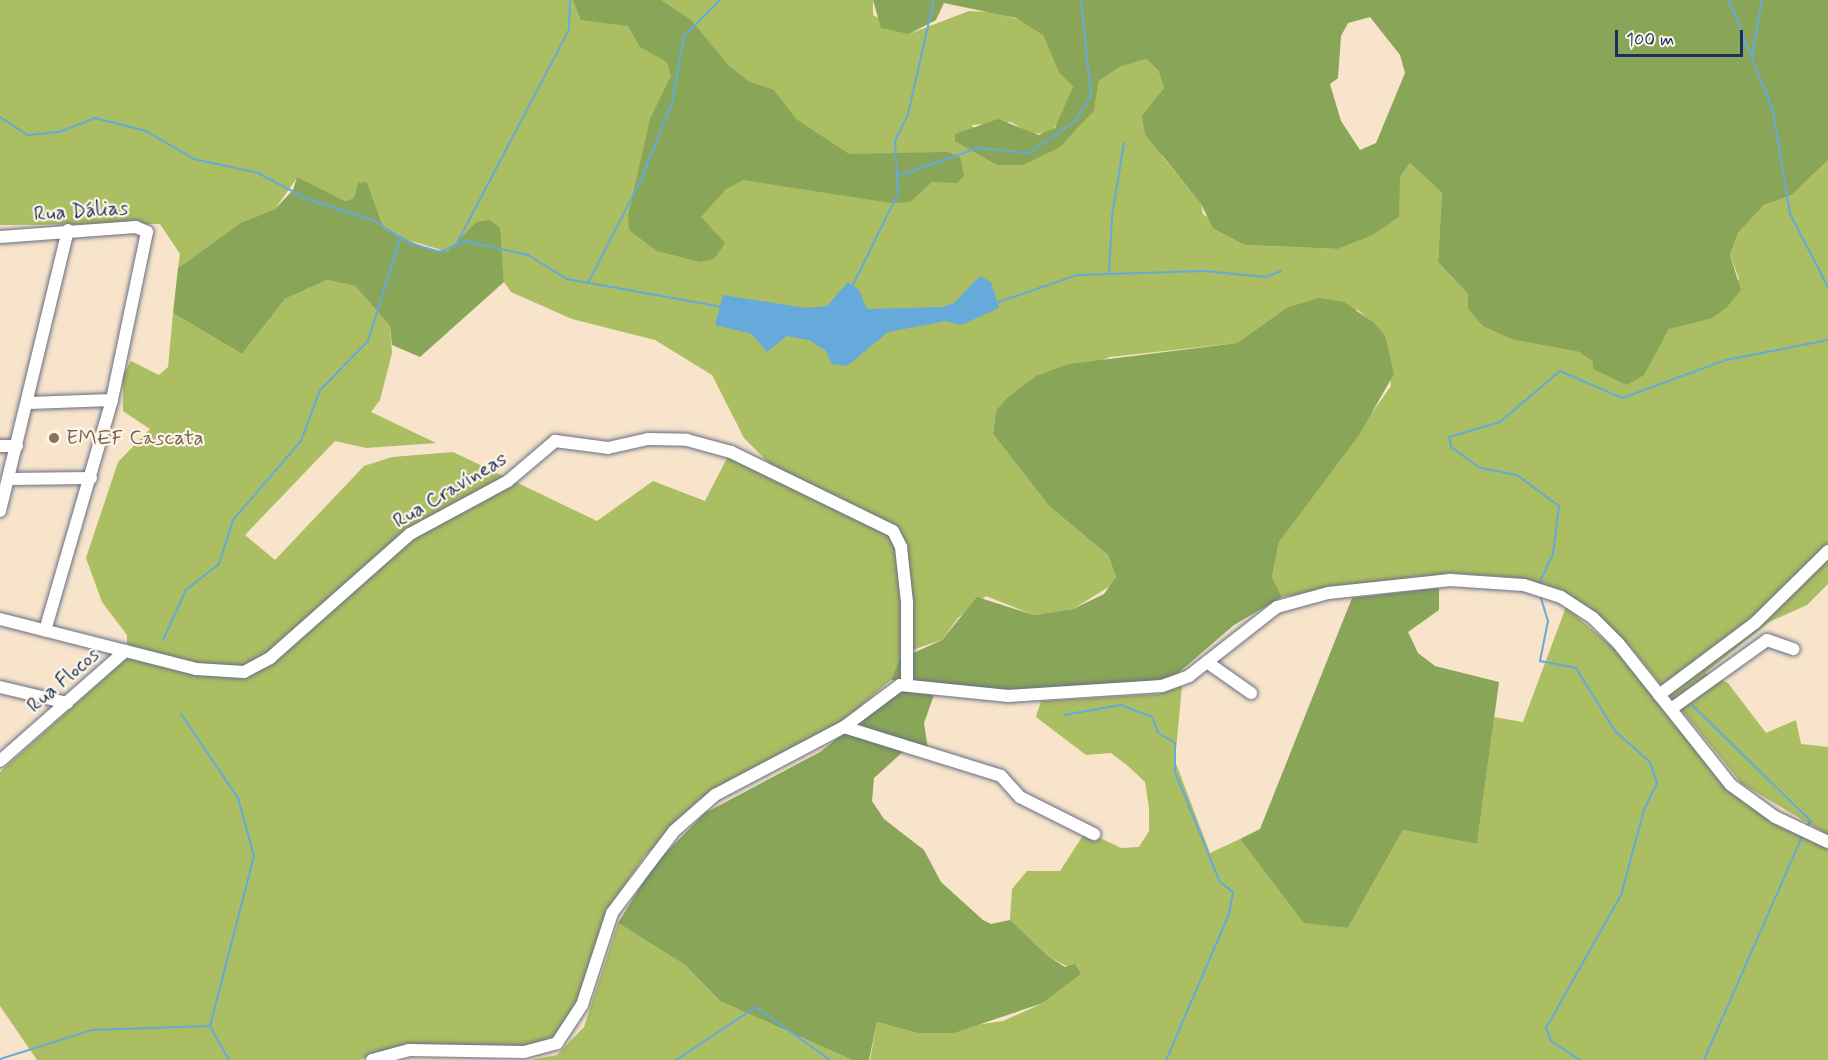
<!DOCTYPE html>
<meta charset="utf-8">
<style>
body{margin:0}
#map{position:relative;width:1828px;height:1060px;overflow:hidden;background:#f7e4cb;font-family:Mynerve,sans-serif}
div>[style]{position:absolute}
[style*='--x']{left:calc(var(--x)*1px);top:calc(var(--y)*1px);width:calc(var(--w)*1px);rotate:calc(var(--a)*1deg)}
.green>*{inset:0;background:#abbe62}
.forest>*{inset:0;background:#88a558}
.water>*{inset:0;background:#66a9db}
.stream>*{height:2px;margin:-1px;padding:0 1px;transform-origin:1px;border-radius:1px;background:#66a9db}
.roads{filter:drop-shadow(0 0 2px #686e84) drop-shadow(0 0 2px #686e84)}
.minor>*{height:12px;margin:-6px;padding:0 6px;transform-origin:6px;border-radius:6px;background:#fff}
.dots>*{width:16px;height:16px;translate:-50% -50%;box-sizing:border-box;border:3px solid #fcf5e5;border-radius:50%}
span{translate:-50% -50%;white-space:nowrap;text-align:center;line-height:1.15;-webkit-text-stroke:4.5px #fcf5e5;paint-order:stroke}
.street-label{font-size:21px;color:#1b2f5e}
.education-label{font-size:21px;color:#785e54}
.left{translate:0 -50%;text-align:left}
.scale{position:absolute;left:1615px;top:30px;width:128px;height:27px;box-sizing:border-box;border:3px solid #1b2f5e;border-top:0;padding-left:8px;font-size:18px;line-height:21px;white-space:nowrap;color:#1b2f5e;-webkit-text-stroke:4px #fcf5e5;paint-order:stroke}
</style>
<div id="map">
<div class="green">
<div style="clip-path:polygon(0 0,873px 0,873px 15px,909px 34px,969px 11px,990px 12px,1028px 22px,1043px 35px,1060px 72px,1073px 87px,1062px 119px,1048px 134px,1030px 133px,1011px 122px,972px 125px,997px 165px,1024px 165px,1059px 148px,1094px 111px,1099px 81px,1120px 67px,1146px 59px,1158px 70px,1164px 88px,1154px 102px,1162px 156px,1201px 204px,1203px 214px,1245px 245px,1338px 249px,1371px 236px,1390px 220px,1400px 177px,1410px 163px,1442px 193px,1438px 262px,1468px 294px,1468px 309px,1514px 340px,1579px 352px,1593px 362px,1664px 338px,1669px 329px,1686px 321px,1698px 321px,1739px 279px,1730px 255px,1738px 233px,1764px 205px,1792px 195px,1828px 160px,1828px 584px,1807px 605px,1769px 622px,1705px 673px,1728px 683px,1766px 733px,1796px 720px,1801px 744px,1828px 747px,1828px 835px,1742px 784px,1627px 643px,1564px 591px,1526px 579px,1450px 573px,1282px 597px,1272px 577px,1279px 542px,1391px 386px,1385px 335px,1358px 310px,1286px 308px,1237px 343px,1110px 357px,1007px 398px,996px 410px,993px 434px,1050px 507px,1108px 555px,1116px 577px,1112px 585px,1073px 609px,1034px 615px,986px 596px,958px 618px,942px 640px,915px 649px,891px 680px,841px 723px,697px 802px,644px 857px,609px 907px,584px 993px,550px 1043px,523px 1048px,399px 1046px,360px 1060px,37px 1060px,0 1006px,0 772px,127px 658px,127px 635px,102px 602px,86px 558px,118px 462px,150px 429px,123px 411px,123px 376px,131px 361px,159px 375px,168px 367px,173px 313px,242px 354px,285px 299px,327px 280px,355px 286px,390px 326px,392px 353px,380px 400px,371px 412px,436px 443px,366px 448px,335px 441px,245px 535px,275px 560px,364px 466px,392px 457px,453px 452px,597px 521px,653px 481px,705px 501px,728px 456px,775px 469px,744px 438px,712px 375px,655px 340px,572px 319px,511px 292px,504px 282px,501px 248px,476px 222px,448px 252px,398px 237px,384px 229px,367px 182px,354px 198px,345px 201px,297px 178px,275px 209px,240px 223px,178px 268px,180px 254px,160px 224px,0 225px)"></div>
<div style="clip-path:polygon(1566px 607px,1617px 651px,1733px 794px,1772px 821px,1828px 849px,1828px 1060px,870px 1060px,877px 1022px,917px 1033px,1003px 1021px,1043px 1003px,1081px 974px,1048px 956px,1010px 920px,1012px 889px,1027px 871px,1060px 871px,1086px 831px,1121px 848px,1139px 847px,1149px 831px,1149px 808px,1145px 782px,1128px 766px,1111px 753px,1086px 755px,1036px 717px,1041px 701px,1159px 694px,1182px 686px,1175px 761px,1210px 853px,1240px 839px,1304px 922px,1348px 928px,1403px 830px,1477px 844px,1494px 717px,1523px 722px)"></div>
<div style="clip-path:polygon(618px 923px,685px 965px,720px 1001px,852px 1060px,530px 1060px,557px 1055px,584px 1027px)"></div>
</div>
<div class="forest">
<div style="clip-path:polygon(573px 0,661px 0,691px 20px,729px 66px,748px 81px,774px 90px,796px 119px,849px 154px,947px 152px,960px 157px,964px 176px,957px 183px,932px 182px,910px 202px,891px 203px,743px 180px,726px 189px,701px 217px,725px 243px,714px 259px,700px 262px,657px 251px,629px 230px,628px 216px,650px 119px,671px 76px,667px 62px,640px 47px,628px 26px,581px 20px)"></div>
<div style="clip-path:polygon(evenodd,873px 0,1828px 0,1828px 160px,1792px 195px,1764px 205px,1738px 233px,1730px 255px,1741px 290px,1727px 307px,1712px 318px,1669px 329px,1644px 375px,1627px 385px,1593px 369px,1593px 362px,1579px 352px,1514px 340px,1483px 326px,1468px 309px,1468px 294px,1438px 262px,1442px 193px,1410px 163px,1400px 177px,1399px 217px,1371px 236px,1338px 249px,1245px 245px,1213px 228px,1201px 204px,1145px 134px,1142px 116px,1164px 88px,1158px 70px,1146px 59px,1120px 67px,1099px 81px,1094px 111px,1059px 148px,1024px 165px,997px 165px,955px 141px,955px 134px,998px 119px,1039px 135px,1055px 128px,1073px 87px,1059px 72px,1043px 35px,1016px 18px,944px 3px,936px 20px,909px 34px,881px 28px,873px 0,1370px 17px,1400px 55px,1405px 73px,1376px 143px,1360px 150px,1341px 121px,1330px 84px,1338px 78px,1341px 36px,1348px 23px,1370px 17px)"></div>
<div style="clip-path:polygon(297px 177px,345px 201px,354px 198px,358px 183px,367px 182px,384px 229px,430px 250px,448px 251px,476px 222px,490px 220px,500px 228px,504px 282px,420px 357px,392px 345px,390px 326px,355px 286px,327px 280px,285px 299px,242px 354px,173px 313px,178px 268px,240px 223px,275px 209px,293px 190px)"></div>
<div style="clip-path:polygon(1319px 298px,1344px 302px,1374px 323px,1385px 335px,1394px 374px,1359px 435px,1279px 542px,1272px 577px,1282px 597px,1234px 625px,1177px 674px,1157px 681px,1001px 690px,891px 680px,900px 659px,942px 640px,977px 597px,1034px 615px,1073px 609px,1104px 594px,1116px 577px,1108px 555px,1050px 507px,993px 434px,996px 410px,1007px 398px,1036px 376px,1069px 364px,1237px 343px,1286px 308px)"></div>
<div style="clip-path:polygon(1439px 588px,1439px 610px,1408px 632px,1418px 653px,1435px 666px,1499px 682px,1477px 844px,1403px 830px,1348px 928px,1304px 923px,1240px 839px,1260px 829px,1352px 598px)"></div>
<div style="clip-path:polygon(897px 691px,934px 695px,924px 723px,928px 749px,905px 750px,874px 778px,872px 801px,884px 819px,924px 850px,941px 882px,983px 920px,991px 924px,1010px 920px,1048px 956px,1065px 967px,1075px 964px,1081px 974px,1043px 1003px,954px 1033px,917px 1033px,877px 1022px,869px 1060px,852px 1060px,720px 1001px,685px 965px,618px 923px,654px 865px,705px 813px,820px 752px)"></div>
</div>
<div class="water">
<div style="clip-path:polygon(980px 276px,991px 282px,999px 308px,961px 325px,946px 321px,888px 332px,847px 366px,832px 364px,826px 351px,809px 340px,787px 336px,767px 352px,752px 334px,715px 325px,723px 295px,806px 308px,827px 306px,848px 282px,859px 290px,867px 309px,943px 307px,954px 303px)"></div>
</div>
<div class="stream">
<div style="--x:1729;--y:0;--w:119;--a:68.4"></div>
<div style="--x:1773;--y:111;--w:104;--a:80.6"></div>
<div style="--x:1790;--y:214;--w:82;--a:62.5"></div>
<div style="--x:1752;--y:56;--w:57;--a:-79.9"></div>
<div style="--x:0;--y:117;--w:33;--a:33"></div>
<div style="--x:28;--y:135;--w:31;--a:-6"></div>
<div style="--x:59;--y:132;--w:39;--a:-21"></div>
<div style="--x:95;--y:118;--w:53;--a:14.3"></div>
<div style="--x:146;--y:131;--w:56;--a:30.3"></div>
<div style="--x:194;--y:159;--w:66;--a:12.3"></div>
<div style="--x:258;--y:173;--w:58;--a:27.9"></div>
<div style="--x:309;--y:200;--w:67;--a:17.4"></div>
<div style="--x:373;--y:220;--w:43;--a:32.6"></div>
<div style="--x:409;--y:243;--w:32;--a:16"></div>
<div style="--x:440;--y:252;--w:27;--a:-24"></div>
<div style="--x:465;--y:241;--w:65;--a:12.5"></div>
<div style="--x:528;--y:255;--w:46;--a:31.6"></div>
<div style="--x:567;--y:279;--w:158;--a:10.2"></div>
<div style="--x:896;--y:177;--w:86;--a:-19.7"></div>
<div style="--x:977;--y:148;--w:52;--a:5.5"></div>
<div style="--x:1029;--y:153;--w:56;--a:-34.8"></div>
<div style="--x:1075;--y:121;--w:31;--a:-58"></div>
<div style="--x:1091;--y:95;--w:96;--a:-96"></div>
<div style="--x:457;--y:243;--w:241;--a:-62.3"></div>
<div style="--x:569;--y:30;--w:30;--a:-88"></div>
<div style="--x:1109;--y:274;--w:58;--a:-87"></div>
<div style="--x:1112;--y:216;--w:74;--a:-80.7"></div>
<div style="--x:588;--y:283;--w:114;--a:-62.8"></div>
<div style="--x:640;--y:182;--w:85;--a:-67.9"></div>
<div style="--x:672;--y:103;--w:68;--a:-79.8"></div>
<div style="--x:684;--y:36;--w:51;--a:-45"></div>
<div style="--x:853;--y:285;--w:102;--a:-63.9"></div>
<div style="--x:898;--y:193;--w:52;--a:-93.3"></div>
<div style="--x:895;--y:141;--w:30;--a:-64"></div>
<div style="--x:908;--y:114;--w:117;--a:-77.2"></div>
<div style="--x:996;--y:303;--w:86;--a:-19.1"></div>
<div style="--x:1077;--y:275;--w:128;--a:-1.8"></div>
<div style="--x:1205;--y:271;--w:61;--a:5.6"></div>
<div style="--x:1266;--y:277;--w:16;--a:-22"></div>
<div style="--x:1538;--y:586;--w:35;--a:-65"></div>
<div style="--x:1553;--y:554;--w:48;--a:-82.9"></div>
<div style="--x:1559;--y:506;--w:52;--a:-143.6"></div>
<div style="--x:1517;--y:475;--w:38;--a:-169"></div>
<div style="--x:1480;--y:468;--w:36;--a:-144"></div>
<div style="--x:1451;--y:447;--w:10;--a:-101"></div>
<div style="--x:1449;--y:437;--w:53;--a:-16.4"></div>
<div style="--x:1500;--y:422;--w:79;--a:-40.4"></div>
<div style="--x:1560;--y:371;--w:68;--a:23.5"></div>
<div style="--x:1622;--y:398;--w:111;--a:-20.1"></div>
<div style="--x:1726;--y:360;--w:104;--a:-11.1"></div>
<div style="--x:1540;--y:595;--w:27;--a:73"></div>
<div style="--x:1548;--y:621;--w:41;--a:101.3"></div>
<div style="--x:1540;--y:661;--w:37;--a:11"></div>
<div style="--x:1576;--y:668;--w:74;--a:58.2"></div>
<div style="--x:1615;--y:731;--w:47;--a:41.5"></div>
<div style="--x:1650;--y:762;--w:22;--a:72"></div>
<div style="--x:1657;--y:783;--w:30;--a:116"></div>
<div style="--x:1644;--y:810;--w:88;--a:105.1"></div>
<div style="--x:1621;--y:895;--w:153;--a:119.4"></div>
<div style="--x:1546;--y:1028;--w:14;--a:69"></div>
<div style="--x:1551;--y:1041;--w:35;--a:33"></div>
<div style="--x:163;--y:640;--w:55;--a:-65.3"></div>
<div style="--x:186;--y:590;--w:42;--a:-38.2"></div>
<div style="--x:219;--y:564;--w:46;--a:-72.3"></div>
<div style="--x:233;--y:520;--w:104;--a:-49.3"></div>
<div style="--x:301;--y:441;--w:54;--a:-69.6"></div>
<div style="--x:320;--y:390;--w:69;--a:-45.6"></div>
<div style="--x:368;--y:341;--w:107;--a:-72.6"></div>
<div style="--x:1693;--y:706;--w:165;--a:44.3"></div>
<div style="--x:1811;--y:821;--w:6;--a:129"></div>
<div style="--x:181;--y:714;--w:102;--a:55.8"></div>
<div style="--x:238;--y:798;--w:60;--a:74.6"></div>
<div style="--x:254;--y:856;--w:176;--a:104.5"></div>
<div style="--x:210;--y:1026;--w:39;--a:61"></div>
<div style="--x:1064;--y:715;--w:58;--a:-10"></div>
<div style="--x:1121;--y:705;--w:33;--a:21"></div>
<div style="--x:1152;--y:717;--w:17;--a:69"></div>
<div style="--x:1158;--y:733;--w:20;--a:30"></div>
<div style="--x:1175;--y:743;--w:29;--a:90"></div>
<div style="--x:1175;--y:772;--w:119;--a:67.8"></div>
<div style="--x:1220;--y:882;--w:16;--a:38"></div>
<div style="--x:1233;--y:892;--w:22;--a:100"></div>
<div style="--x:1229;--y:914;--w:159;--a:113.3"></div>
<div style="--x:0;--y:1059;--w:96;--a:-17.5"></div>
<div style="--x:92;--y:1030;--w:118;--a:-1.9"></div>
<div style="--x:676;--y:1060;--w:96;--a:-33.5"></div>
<div style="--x:756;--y:1007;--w:91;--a:35.6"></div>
<div style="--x:1704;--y:1060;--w:247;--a:-66.3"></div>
</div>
<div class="roads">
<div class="minor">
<div style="--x:0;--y:237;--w:136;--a:-4.2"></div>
<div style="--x:136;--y:227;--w:12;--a:24"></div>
<div style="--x:147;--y:232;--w:172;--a:101.8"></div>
<div style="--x:112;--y:400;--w:240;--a:106.2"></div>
<div style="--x:29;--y:403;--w:83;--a:-2.1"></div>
<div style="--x:0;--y:446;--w:17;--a:0"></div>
<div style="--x:8;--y:479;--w:83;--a:-0.7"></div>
<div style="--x:0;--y:511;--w:289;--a:-76.4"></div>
<div style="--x:0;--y:619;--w:202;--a:14.3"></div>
<div style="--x:196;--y:669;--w:48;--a:3.6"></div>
<div style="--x:244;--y:672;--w:30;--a:-28"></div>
<div style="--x:270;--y:658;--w:187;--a:-41.5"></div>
<div style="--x:410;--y:534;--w:111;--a:-28.4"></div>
<div style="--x:508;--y:481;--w:62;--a:-40.4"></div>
<div style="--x:555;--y:441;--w:53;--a:7.5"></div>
<div style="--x:608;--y:448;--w:41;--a:-12.7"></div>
<div style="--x:648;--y:439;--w:39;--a:1"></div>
<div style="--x:687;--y:440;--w:46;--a:15.3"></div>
<div style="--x:731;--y:452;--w:180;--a:26"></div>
<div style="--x:893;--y:531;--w:18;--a:63"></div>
<div style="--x:901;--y:547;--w:55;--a:83.8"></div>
<div style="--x:907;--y:602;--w:83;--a:90"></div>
<div style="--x:1207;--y:662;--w:54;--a:35.2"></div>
<div style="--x:0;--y:687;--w:69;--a:13.4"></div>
<div style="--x:1659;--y:695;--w:120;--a:-36.9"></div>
<div style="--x:1755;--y:623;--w:103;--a:-44.6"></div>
<div style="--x:1671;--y:709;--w:118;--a:-35.7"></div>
<div style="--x:1767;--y:640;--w:28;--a:19"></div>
<div style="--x:844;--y:727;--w:164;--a:17.3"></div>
<div style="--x:1001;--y:776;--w:28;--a:48"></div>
<div style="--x:1020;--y:797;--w:83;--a:26.6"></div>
<div style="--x:0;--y:761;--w:167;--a:-41.3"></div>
<div style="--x:372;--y:1060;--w:38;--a:-15"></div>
<div style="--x:409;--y:1050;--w:115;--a:1"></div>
<div style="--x:524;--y:1052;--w:34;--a:-15"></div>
<div style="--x:557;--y:1043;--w:45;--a:-56.7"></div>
<div style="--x:582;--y:1005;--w:97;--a:-71.9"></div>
<div style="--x:612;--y:913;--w:103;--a:-52.9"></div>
<div style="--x:674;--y:831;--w:55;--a:-41.3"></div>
<div style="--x:715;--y:795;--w:146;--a:-27.8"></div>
<div style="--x:844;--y:727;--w:70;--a:-36.9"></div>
<div style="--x:900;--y:685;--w:109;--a:5.8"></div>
<div style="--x:1008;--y:696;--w:154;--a:-3.7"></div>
<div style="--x:1162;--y:686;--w:29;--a:-20"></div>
<div style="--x:1189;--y:676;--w:112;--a:-38.1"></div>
<div style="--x:1277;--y:607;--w:53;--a:-15.4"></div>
<div style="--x:1328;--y:593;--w:123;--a:-6.1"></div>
<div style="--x:1450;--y:580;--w:74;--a:3.9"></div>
<div style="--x:1524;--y:585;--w:39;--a:18"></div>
<div style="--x:1561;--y:597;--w:38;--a:33"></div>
<div style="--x:1593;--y:618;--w:35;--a:45"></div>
<div style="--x:1618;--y:643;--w:181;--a:51.5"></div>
<div style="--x:1731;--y:785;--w:54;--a:36"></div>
<div style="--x:1775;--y:817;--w:59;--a:25.3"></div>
</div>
</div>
<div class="dots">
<div style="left:54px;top:438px;background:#8d6e63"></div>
</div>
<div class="street-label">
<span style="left:81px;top:211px;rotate:-4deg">Rua Dálias</span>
<span style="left:450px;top:490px;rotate:-31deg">Rua Cravíneas</span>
<span style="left:63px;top:680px;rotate:-41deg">Rua Flocos</span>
</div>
<div class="education-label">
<span class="left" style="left:66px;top:438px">EMEF Cascata</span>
</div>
<div class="scale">100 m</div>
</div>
